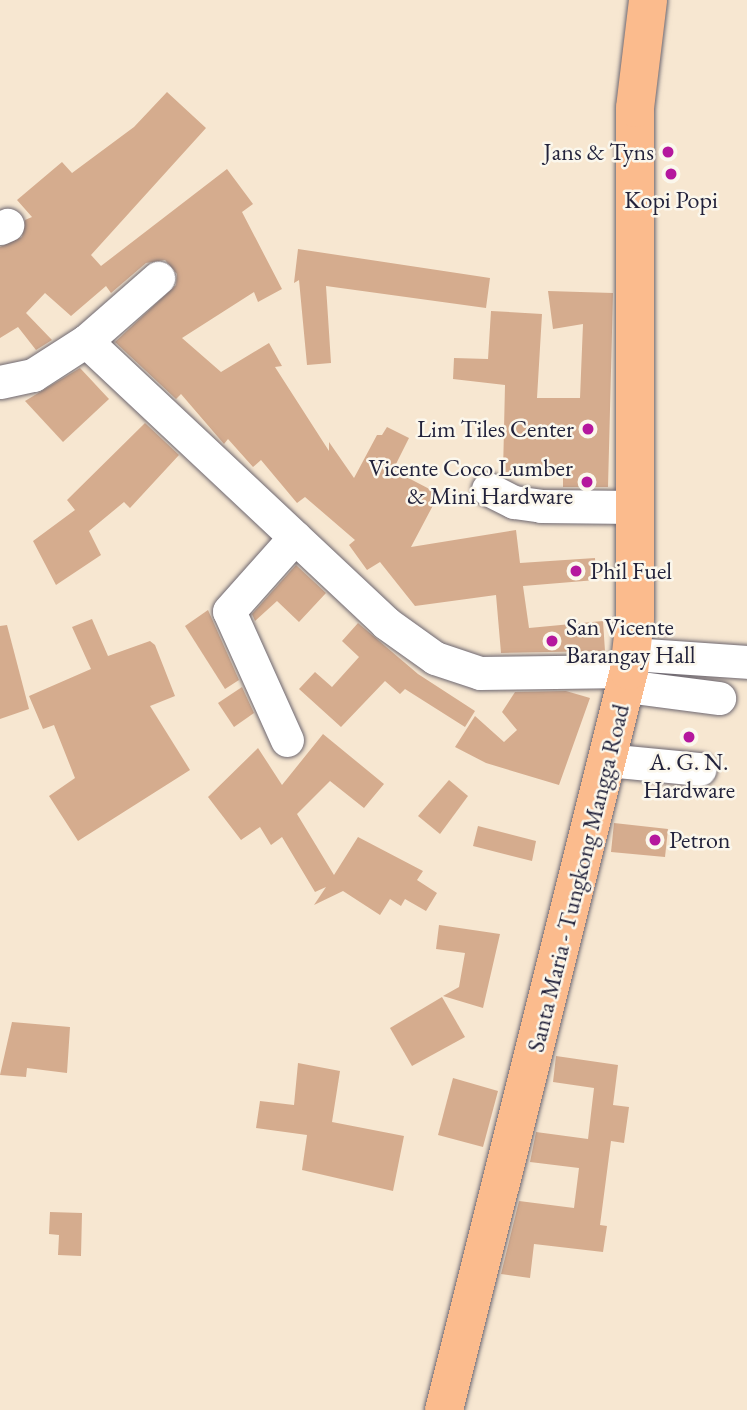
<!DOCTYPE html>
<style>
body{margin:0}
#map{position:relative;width:747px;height:1410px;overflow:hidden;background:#f7e7d1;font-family:"EB Garamond",serif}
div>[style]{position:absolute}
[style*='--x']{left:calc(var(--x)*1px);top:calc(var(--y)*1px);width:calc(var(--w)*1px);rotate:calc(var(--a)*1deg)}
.building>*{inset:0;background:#d5ac8e}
.roads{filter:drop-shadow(0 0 2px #6d6770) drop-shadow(0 0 2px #6d6770)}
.minor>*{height:33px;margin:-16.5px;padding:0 16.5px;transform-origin:16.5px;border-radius:16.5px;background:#fff}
.major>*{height:38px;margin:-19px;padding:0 19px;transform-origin:19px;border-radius:19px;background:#fbbb8d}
.dots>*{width:19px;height:19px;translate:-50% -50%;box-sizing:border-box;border:4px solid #fbf7ec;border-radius:50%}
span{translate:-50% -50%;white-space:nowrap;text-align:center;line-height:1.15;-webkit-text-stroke:5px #fbf7ec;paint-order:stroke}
.poi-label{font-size:24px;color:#22223b}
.right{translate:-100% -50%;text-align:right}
.left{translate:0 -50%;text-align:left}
.street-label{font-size:24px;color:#22223b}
</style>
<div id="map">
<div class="building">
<div style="clip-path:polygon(167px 92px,206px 128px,91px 255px,101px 266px,227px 169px,253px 204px,242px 212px,282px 289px,258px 302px,254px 292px,182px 338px,221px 372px,269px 343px,282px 366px,275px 367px,329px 451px,329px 442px,354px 478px,377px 435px,382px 435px,387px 427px,409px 438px,393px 470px,439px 494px,411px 547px,516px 530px,520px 563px,595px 558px,596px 580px,523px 586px,529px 628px,603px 621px,605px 651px,501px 653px,496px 595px,415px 606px,380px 562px,367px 570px,349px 545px,355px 540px,305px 497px,297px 503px,261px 460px,253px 467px,228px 439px,224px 444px,181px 394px,176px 399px,115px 342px,176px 285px,177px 274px,165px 260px,146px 263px,111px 293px,106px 286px,71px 316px,45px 293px,26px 313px,52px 340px,36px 350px,18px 327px,0 338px,0 247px,22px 237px,25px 220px,32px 217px,17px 200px,62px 162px,72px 173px,134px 127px)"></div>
<div style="clip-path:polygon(298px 249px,490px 278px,486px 308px,326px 286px,331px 363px,307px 365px,299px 280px,294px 283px)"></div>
<div style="clip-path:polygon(548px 291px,613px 293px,608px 487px,563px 487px,563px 473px,503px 472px,505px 385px,453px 379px,454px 358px,488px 359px,491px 311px,542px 314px,537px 398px,580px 398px,583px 324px,553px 329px)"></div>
<div style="clip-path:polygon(80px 368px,109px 399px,63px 442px,25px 401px)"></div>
<div style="clip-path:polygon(145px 423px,179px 455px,130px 508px,124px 502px,89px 531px,101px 555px,56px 585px,33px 541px,75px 510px,67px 500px)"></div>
<div style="clip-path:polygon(296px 565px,326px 593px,299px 622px,277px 601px,255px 621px,252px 614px)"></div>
<div style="clip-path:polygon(208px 610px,239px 680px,225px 689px,185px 626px)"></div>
<div style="clip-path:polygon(92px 619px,108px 656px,150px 641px,155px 645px,175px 696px,150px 706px,190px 770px,78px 841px,49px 796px,75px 778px,54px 725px,43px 729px,29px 696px,91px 669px,72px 627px)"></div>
<div style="clip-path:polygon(358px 623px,418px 674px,475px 711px,465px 727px,405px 689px,400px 694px,385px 681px,341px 727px,299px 689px,315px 672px,332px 687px,359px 657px,342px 641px)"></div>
<div style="clip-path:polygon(7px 625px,29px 709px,0 719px,0 626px)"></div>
<div style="clip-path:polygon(242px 687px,254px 713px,234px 727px,218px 703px)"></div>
<div style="clip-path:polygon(566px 691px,590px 698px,559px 785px,486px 763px,455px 747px,475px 716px,504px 742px,517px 730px,502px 712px,515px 692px)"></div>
<div style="clip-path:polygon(323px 734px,384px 784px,364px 808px,330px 781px,297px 814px,334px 875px,358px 837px,423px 871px,417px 880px,437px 893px,426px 911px,405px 899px,401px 906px,390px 899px,380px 915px,343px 891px,314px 905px,326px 887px,315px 892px,282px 837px,271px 845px,260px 827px,241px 840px,208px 797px,258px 748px,282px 785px)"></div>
<div style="clip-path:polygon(449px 780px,468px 796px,440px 834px,418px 816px)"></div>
<div style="clip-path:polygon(614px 823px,668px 829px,665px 857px,611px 852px)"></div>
<div style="clip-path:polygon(478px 826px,536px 841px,532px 861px,473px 846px)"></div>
<div style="clip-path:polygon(439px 925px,500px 934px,483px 1008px,443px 996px,459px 987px,465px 953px,436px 949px)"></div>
<div style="clip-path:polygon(442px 997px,465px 1037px,412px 1066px,390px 1028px)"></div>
<div style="clip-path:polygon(12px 1022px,70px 1027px,67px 1073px,27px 1068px,26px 1077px,0 1075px)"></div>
<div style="clip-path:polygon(556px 1056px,618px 1065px,613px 1105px,629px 1107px,624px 1143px,611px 1141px,600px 1225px,607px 1226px,603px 1252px,534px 1244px,530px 1278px,501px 1274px,519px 1201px,574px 1208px,579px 1168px,530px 1162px,536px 1132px,588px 1139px,594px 1088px,553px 1082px)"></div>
<div style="clip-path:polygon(298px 1063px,340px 1071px,332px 1122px,404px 1136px,393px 1191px,302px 1170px,307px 1135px,256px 1128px,260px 1101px,294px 1105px)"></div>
<div style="clip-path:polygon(453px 1078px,498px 1091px,483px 1147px,438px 1135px)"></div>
<div style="clip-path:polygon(50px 1212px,82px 1213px,81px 1256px,58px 1255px,59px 1235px,49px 1234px)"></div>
</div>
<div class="roads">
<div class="minor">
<div style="--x:0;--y:228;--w:8;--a:-23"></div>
<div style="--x:86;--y:341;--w:412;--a:43.2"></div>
<div style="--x:386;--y:623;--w:60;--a:35.5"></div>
<div style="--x:435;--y:658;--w:47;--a:18.4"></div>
<div style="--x:480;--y:673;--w:149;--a:-0.8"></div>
<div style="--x:0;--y:382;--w:34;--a:-12"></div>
<div style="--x:33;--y:375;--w:63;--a:-32.7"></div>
<div style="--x:86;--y:341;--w:96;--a:-41.2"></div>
<div style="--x:488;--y:489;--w:29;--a:27"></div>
<div style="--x:514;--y:502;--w:27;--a:8"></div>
<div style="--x:541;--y:506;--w:94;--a:0.6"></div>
<div style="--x:631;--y:654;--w:116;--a:3.9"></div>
<div style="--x:626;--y:686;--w:94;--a:7.4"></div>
<div style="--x:287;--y:740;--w:141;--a:-114.2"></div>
<div style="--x:229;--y:611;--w:99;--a:-48.3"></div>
<div style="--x:606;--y:760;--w:94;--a:5.5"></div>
</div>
<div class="major">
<div style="--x:444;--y:1410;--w:762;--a:-75.95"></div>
<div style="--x:629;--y:671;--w:53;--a:-83.5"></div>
<div style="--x:635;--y:618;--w:510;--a:-90"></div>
<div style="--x:635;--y:108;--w:109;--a:-83.1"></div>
</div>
</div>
<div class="dots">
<div style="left:668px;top:152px;background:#b5179e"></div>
<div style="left:671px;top:174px;background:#b5179e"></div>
<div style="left:588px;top:429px;background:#b5179e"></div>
<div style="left:587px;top:482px;background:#b5179e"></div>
<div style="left:576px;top:571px;background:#b5179e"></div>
<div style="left:552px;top:641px;background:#b5179e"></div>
<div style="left:689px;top:737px;background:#b5179e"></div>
<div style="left:655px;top:840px;background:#b5179e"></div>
</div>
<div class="poi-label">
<span class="right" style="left:654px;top:152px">Jans &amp; Tyns</span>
<span style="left:671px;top:200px">Kopi Popi</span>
<span class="right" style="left:574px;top:429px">Lim Tiles Center</span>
<span class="right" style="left:573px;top:482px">Vicente Coco Lumber<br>&amp; Mini Hardware</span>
<span class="left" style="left:590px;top:571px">Phil Fuel</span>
<span class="left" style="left:566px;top:641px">San Vicente<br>Barangay Hall</span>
<span style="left:689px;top:776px">A. G. N.<br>Hardware</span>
<span class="left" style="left:669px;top:840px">Petron</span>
</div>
<div class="street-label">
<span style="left:578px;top:878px;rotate:-76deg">Santa Maria - Tungkong Mangga Road</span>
</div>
</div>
